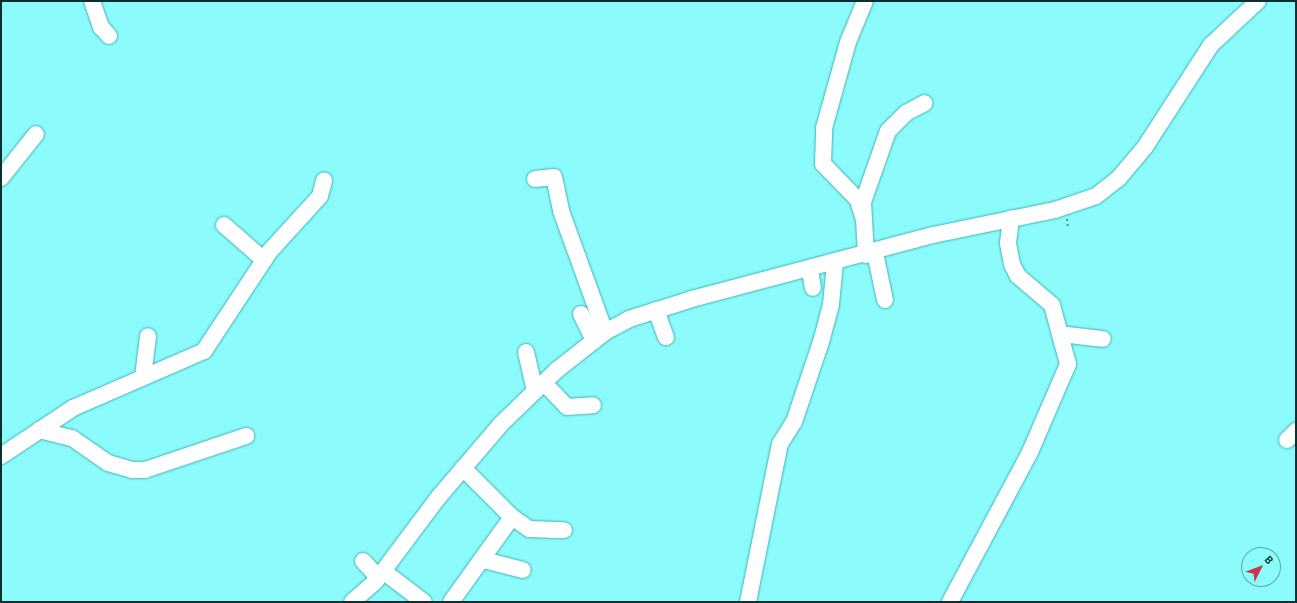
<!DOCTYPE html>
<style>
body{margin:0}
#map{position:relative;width:1297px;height:603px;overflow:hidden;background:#8cfbfc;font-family:"Archivo Narrow",sans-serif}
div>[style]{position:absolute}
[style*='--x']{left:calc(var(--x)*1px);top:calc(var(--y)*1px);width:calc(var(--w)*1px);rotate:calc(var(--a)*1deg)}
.path>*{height:2px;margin-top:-1px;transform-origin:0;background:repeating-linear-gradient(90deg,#4a9494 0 2px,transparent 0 5px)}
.roads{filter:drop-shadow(0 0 1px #40b4b7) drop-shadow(0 0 1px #40b4b7)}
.minor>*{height:16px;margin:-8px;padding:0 8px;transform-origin:8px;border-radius:8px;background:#fff}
span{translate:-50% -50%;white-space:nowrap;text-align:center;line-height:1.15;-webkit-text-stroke:4px #8cfbfc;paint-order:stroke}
.frame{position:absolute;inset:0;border:2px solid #092f2f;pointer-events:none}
.north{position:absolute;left:1241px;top:547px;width:40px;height:40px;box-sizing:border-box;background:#8cfbfc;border:1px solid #58a9aa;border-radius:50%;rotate:48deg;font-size:11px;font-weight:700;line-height:16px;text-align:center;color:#092f2f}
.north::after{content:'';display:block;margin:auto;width:14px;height:18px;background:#c7374c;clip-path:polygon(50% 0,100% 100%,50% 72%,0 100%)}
</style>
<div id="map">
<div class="path">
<div style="--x:1067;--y:219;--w:9;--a:84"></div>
</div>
<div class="roads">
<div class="minor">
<div style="--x:92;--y:1;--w:28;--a:71"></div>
<div style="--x:101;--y:27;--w:12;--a:48"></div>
<div style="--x:1;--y:178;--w:56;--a:-51.5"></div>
<div style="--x:535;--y:179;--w:19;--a:-6"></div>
<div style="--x:554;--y:177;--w:35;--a:78"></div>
<div style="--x:561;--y:211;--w:129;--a:70"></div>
<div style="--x:864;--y:220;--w:21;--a:-107"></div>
<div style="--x:858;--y:200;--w:50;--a:-134.2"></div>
<div style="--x:823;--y:164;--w:36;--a:-88"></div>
<div style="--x:824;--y:128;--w:89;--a:-74.4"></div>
<div style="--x:848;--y:42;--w:44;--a:-67.5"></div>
<div style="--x:224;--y:225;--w:53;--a:41.2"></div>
<div style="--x:875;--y:253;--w:48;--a:78"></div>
<div style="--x:866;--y:255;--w:53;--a:-93.2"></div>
<div style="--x:863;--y:202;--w:75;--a:-70.6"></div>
<div style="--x:888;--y:131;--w:25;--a:-45"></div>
<div style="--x:906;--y:113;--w:21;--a:-28"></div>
<div style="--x:810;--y:270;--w:18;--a:81"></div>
<div style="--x:656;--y:310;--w:29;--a:70"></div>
<div style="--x:581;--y:314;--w:30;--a:64"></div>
<div style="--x:1060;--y:334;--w:43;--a:6.6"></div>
<div style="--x:526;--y:352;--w:40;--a:77"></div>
<div style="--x:143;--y:377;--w:41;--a:-83"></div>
<div style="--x:544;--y:383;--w:33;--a:46"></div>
<div style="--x:567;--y:407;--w:26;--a:-4"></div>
<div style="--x:39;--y:430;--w:34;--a:14"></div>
<div style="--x:72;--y:438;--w:44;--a:34.8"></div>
<div style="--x:108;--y:463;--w:25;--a:16"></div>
<div style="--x:132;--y:470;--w:13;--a:0"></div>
<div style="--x:145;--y:470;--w:107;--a:-18.6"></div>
<div style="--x:1287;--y:440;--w:13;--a:-45"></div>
<div style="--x:1;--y:456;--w:87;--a:-33.7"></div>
<div style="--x:73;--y:408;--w:143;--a:-23.5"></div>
<div style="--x:204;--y:351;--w:120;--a:-56.6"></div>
<div style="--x:270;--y:251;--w:74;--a:-47.7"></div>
<div style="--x:320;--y:196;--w:16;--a:-75"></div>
<div style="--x:463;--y:468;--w:69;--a:45"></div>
<div style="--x:512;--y:517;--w:21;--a:35"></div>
<div style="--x:529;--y:529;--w:35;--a:2"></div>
<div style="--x:484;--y:560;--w:40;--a:14.4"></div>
<div style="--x:363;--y:561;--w:22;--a:47"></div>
<div style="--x:383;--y:571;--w:51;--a:37.1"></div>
<div style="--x:352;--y:602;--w:30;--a:-41"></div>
<div style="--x:375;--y:582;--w:104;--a:-53.2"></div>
<div style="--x:437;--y:499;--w:99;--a:-49.5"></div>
<div style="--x:501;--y:424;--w:78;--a:-44"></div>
<div style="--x:557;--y:370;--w:61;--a:-38.4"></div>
<div style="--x:605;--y:332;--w:27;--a:-28"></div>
<div style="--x:629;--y:319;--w:66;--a:-17.6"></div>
<div style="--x:692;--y:299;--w:249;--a:-14.9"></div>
<div style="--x:933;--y:235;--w:125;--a:-11.6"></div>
<div style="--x:1055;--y:210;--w:43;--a:-18.9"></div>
<div style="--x:1096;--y:196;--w:28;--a:-38"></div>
<div style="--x:1118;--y:179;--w:42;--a:-49.8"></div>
<div style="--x:1145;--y:147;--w:121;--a:-57.1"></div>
<div style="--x:1211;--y:45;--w:64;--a:-43.1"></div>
<div style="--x:451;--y:602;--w:105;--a:-54.3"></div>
<div style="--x:748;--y:602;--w:161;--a:-78.6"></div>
<div style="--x:780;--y:444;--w:26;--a:-58"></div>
<div style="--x:794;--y:422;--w:84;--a:-71.4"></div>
<div style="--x:821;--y:342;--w:39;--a:-75"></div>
<div style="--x:831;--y:304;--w:41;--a:-84.4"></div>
<div style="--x:950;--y:602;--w:170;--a:-61.9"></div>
<div style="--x:1030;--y:452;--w:96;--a:-66.6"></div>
<div style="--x:1068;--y:364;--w:61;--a:-105.2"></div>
<div style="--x:1052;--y:305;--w:45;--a:-139.5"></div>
<div style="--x:1018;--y:276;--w:13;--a:-117"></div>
<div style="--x:1012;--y:264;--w:21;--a:-101"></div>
<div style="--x:1008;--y:243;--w:25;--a:-83"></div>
</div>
</div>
<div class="frame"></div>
<div class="north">B</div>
</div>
